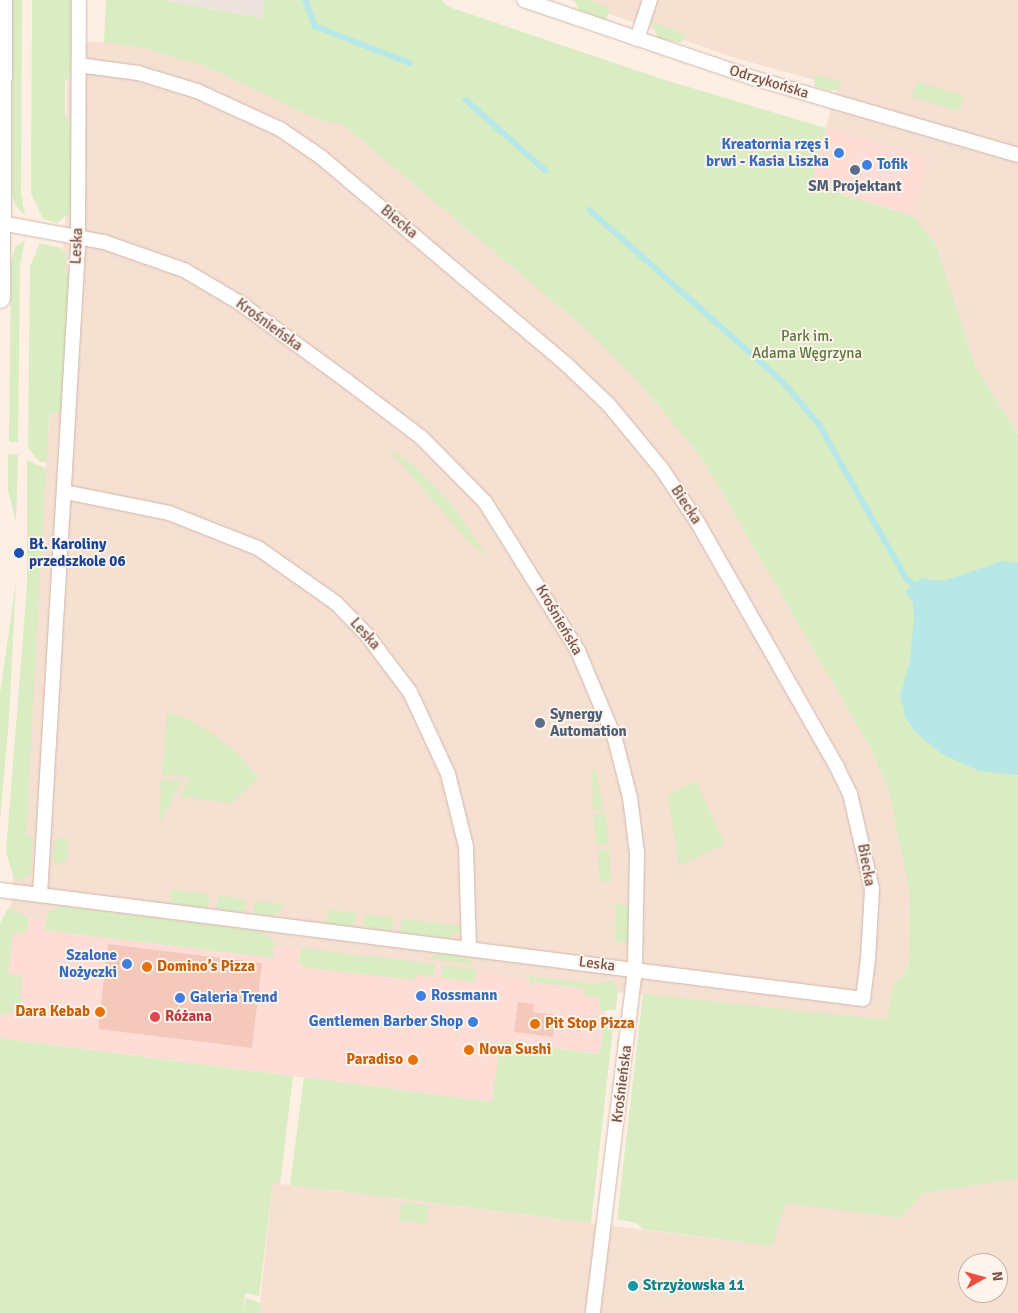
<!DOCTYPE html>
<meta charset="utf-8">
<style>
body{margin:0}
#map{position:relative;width:1018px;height:1313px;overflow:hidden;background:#fdefe4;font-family:Signika,sans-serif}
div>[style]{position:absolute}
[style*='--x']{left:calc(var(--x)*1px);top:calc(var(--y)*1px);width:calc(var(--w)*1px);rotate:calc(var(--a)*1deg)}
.residential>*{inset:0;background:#f5e0d2}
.commercial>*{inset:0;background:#feddd7}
.industrial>*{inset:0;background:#ede3df}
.green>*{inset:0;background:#d9ecc2}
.water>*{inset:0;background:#b7e8e7}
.stream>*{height:5.5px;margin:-2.75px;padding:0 2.75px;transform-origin:2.75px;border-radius:2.75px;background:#b7e8e7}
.building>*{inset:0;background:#f4c8ba}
.roads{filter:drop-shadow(0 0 1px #d1b7ac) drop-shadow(0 0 1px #d1b7ac)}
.street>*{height:14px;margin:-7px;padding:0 7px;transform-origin:7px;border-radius:7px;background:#fff}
.secondary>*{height:20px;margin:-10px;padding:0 10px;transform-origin:10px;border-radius:10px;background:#fff}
.dots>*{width:14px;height:14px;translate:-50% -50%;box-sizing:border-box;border:2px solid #fff4eb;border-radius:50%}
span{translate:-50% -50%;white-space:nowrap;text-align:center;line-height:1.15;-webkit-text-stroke:4px #fff4eb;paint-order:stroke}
.street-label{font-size:15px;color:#775148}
.shop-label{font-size:15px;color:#366cbe;font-weight:700}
.right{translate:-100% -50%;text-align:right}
.left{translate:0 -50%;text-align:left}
.service-label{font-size:15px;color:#4e5e75;font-weight:700}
.park-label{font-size:15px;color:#58783c}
.transit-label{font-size:15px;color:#164399;font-weight:700}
.food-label{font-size:15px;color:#c56008;font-weight:700}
.health-label{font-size:15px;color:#be3a42;font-weight:700}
.culture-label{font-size:15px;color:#0d838f;font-weight:700}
.north{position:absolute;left:958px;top:1253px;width:50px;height:50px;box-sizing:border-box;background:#fff4eb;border:1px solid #c9b3aa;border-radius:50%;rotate:83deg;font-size:14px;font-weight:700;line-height:20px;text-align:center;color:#775148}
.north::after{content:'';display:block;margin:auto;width:18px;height:22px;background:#ed4e43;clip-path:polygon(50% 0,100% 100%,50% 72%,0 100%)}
</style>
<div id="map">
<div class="residential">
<div style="clip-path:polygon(569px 0,1018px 0,1018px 434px,976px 367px,936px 245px,913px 216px,929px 158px,826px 128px,837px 86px,735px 58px)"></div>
<div style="clip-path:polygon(67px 42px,104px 42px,144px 48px,208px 67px,321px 121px,342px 124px,587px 330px,642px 386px,703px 460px,871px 749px,888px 788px,910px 894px,909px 960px,905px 973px,893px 985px,887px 1021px,596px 990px,491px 974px,10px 916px,66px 212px)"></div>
<div style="clip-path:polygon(evenodd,1018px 1179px,1018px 1313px,259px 1313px,273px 1183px,772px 1246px,786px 1202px,900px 1218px,924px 1193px,1018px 1179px,968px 1263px,998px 1263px,998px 1293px,968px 1293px,968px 1263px)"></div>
</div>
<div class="commercial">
<div style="clip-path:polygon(826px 128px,929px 158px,913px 216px,811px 184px)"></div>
<div style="clip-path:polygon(10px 916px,492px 974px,596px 990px,605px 1010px,600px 1054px,500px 1041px,492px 1102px,0 1038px,0 958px)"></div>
</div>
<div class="industrial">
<div style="clip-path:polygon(162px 0,265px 0,262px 18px)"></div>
</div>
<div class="green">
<div style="clip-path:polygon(12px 0,22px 0,21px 193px,25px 215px,15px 205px,12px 194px)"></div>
<div style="clip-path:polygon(32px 0,71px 0,72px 74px,65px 81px,65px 115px,72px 122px,72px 212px,57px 223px,43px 219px,31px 193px)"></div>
<div style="clip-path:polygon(106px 0,162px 0,262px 18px,265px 0,441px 0,449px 7px,665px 80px,826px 128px,811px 184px,913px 216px,936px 245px,976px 367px,1018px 434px,1018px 1179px,924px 1193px,900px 1218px,786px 1203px,772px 1246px,642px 1229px,637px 1223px,617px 1219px,643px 994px,887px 1020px,893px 985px,905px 973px,909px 961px,910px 894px,888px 788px,871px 749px,703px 460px,642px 386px,587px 330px,342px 124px,321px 121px,208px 67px,144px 48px,104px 42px)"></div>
<div style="clip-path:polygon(574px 0,590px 0,610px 9px,606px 20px,579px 10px)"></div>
<div style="clip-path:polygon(651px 22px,685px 34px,682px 43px,658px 38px)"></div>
<div style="clip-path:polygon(815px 74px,842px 82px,836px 90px,829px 91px,814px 86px)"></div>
<div style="clip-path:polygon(916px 81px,964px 96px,959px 111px,912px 97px)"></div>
<div style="clip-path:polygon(25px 240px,20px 265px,18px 442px,9px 442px,11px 262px,15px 247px)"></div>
<div style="clip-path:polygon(40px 243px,61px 248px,66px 253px,65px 270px,71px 272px,62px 412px,49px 415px,47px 462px,40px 462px,28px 448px,30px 266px)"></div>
<div style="clip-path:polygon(386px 446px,411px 463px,452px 505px,490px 559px,468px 541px)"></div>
<div style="clip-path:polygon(8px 454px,18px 455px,16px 523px,8px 490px)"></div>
<div style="clip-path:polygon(27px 460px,46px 469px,26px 835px,33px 836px,31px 874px,21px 880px,14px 879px,6px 852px,27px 586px)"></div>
<div style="clip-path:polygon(16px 582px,9px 718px,0 820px,0 694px)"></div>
<div style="clip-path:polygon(167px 712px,186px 718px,213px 734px,236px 751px,259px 778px,232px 803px,180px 797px,190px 777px,162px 775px)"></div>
<div style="clip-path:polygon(595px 767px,604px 809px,593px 810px,592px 772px)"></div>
<div style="clip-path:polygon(161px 780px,182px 781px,160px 824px)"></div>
<div style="clip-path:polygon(696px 781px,725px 844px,679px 866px,668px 795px)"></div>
<div style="clip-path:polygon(605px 813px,609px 844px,596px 846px,593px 814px)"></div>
<div style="clip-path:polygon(59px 838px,68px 838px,66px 863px,53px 863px,54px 842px)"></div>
<div style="clip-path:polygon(609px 849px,611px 881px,600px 882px,597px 851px)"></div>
<div style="clip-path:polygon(172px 890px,209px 894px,208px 908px,170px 903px)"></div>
<div style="clip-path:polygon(218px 896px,246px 899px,245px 912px,217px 909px)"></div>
<div style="clip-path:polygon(255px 901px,285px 904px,276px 915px,253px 914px)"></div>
<div style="clip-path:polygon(616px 903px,629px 907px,629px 943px,615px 942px)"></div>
<div style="clip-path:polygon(61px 906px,261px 931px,278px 945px,273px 947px,274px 958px,43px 930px,49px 912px)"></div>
<div style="clip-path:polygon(9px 907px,29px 918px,29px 924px,25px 933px,13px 934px,8px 974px,22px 976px,20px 1009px,0 1016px,0 923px)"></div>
<div style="clip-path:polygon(329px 910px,356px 913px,354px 927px,327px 923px)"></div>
<div style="clip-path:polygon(365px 914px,394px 918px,392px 931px,363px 927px)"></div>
<div style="clip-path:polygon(402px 919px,463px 926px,460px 932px,448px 938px,400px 932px)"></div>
<div style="clip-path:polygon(301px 948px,435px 964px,434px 977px,416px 975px,415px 980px,308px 968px,298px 963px)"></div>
<div style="clip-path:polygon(437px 953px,464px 956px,475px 964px,430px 959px)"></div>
<div style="clip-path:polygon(442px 966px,475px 969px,476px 982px,441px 978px)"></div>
<div style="clip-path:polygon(527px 976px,593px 984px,613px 981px,618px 991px,616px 1010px,601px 1011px,598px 998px,584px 996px,585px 989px,534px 982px,532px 988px)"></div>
<div style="clip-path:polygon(604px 1025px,613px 1028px,591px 1223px,290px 1185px,304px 1077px,492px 1102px,500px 1041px,600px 1054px)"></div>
<div style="clip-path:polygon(0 1038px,293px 1076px,280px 1184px,273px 1183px,259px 1296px,245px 1293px,243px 1312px,246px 1298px,261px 1303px,259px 1313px,0 1313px)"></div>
<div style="clip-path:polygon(402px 1202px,429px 1206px,426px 1225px,399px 1220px)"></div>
</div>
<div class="water">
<div style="clip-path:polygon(1002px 561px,1018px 563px,1018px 775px,979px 771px,942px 754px,917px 734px,906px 719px,900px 696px,910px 660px,914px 620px,913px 603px,905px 591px,921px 578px,943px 581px)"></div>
</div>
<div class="stream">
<div style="--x:306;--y:0;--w:28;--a:71"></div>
<div style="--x:315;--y:26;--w:102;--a:21.3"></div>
<div style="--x:466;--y:100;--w:106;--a:41.5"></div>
<div style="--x:590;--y:210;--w:260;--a:41.7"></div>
<div style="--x:784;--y:383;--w:54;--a:49.5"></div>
<div style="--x:819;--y:424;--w:177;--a:60.5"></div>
<div style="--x:906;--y:578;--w:15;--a:42"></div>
</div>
<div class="building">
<div style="clip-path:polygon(108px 944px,262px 963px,252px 1048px,98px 1029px)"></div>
<div style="clip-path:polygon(518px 1002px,534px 1004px,533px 1012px,556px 1015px,553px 1037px,514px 1032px)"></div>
</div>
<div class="roads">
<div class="street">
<div style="--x:524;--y:0;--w:242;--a:18.8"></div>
<div style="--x:753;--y:78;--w:276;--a:16.2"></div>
<div style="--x:637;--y:39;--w:41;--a:-71.6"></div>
<div style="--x:1;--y:223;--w:105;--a:10.5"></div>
<div style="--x:104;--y:242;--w:85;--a:19.3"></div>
<div style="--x:184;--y:270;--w:65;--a:30.5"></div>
<div style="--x:240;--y:303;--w:132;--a:36.1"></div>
<div style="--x:347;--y:381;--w:94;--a:37.2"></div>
<div style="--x:422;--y:438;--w:90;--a:45.5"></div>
<div style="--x:485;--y:502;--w:176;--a:58"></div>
<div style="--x:578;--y:651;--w:95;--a:67.2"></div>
<div style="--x:615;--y:739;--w:61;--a:75.7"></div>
<div style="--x:630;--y:798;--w:55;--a:82.7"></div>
<div style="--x:637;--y:853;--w:116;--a:91"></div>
<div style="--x:635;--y:969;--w:347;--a:97"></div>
<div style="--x:65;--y:492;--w:106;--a:11.4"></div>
<div style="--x:169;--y:513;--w:96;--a:21.5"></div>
<div style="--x:258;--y:548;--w:95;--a:35.2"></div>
<div style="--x:336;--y:603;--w:45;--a:45.9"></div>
<div style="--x:367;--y:635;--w:71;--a:53"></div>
<div style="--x:410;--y:692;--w:90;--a:65.1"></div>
<div style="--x:448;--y:774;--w:75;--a:76.1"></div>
<div style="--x:466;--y:847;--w:101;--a:88.3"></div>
<div style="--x:0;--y:890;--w:870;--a:7.2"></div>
<div style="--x:863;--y:999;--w:40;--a:-82.9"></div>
<div style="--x:868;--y:959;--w:70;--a:-86.7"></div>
<div style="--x:872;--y:889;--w:98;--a:-103"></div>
<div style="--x:850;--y:794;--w:30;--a:-116"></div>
<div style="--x:837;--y:767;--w:284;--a:-119.7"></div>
<div style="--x:696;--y:520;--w:63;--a:-123.9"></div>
<div style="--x:661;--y:468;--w:83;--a:-129.6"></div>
<div style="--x:608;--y:404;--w:58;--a:-136.4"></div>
<div style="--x:566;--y:364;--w:321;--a:-139.8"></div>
<div style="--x:321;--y:157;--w:50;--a:-145.7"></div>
<div style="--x:280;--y:129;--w:91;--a:-155.4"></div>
<div style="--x:197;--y:91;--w:62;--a:-163"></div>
<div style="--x:138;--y:73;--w:60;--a:-172.3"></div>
<div style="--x:40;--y:895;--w:649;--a:-86.64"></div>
<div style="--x:78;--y:247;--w:247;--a:-89.8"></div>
</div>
<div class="secondary">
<div style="--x:0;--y:298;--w:298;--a:-89.6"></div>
</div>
</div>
<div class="dots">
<div style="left:839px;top:153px;background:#3f7fe0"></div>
<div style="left:867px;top:165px;background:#3f7fe0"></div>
<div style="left:855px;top:170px;background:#5c6f8a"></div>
<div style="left:19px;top:553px;background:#1a4fb4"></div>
<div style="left:540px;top:723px;background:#5c6f8a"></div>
<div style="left:127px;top:964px;background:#3f7fe0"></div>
<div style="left:147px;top:967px;background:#e8710a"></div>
<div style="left:421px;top:996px;background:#3f7fe0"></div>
<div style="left:180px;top:998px;background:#3f7fe0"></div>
<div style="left:100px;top:1012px;background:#e8710a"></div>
<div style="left:155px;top:1017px;background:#e0444e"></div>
<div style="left:473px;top:1022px;background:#3f7fe0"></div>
<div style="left:535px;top:1024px;background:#e8710a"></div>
<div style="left:469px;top:1050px;background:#e8710a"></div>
<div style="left:413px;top:1060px;background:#e8710a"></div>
<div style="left:633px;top:1286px;background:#0f9aa8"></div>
</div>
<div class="street-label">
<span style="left:769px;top:82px;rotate:17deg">Odrzykońska</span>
<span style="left:399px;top:222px;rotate:40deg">Biecka</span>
<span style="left:77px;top:246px;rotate:-87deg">Leska</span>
<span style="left:269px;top:325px;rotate:36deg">Krośnieńska</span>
<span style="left:686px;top:505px;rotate:57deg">Biecka</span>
<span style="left:559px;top:620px;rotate:60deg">Krośnieńska</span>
<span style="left:365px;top:634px;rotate:48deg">Leska</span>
<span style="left:866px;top:865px;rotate:80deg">Biecka</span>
<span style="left:597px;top:964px;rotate:7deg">Leska</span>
<span style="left:622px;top:1084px;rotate:-83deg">Krośnieńska</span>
</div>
<div class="shop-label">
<span class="right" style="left:829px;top:153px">Kreatornia rzęs i<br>brwi - Kasia Liszka</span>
<span class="left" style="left:877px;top:165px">Tofik</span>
<span class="right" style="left:117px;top:964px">Szalone<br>Nożyczki</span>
<span class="left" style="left:431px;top:996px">Rossmann</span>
<span class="left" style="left:190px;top:998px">Galeria Trend</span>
<span class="right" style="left:463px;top:1022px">Gentlemen Barber Shop</span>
</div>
<div class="service-label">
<span style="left:855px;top:187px">SM Projektant</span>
<span class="left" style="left:550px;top:723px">Synergy<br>Automation</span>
</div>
<div class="park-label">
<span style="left:807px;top:345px">Park im.<br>Adama Węgrzyna</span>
</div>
<div class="transit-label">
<span class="left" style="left:29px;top:553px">Bł. Karoliny<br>przedszkole 06</span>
</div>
<div class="food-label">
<span class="left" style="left:157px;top:967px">Domino’s Pizza</span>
<span class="right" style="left:90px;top:1012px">Dara Kebab</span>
<span class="left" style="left:545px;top:1024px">Pit Stop Pizza</span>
<span class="left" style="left:479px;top:1050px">Nova Sushi</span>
<span class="right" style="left:403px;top:1060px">Paradiso</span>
</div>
<div class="health-label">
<span class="left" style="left:165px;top:1017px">Różana</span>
</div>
<div class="culture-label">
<span class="left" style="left:643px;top:1286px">Strzyżowska 11</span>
</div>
<div class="north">N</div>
</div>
